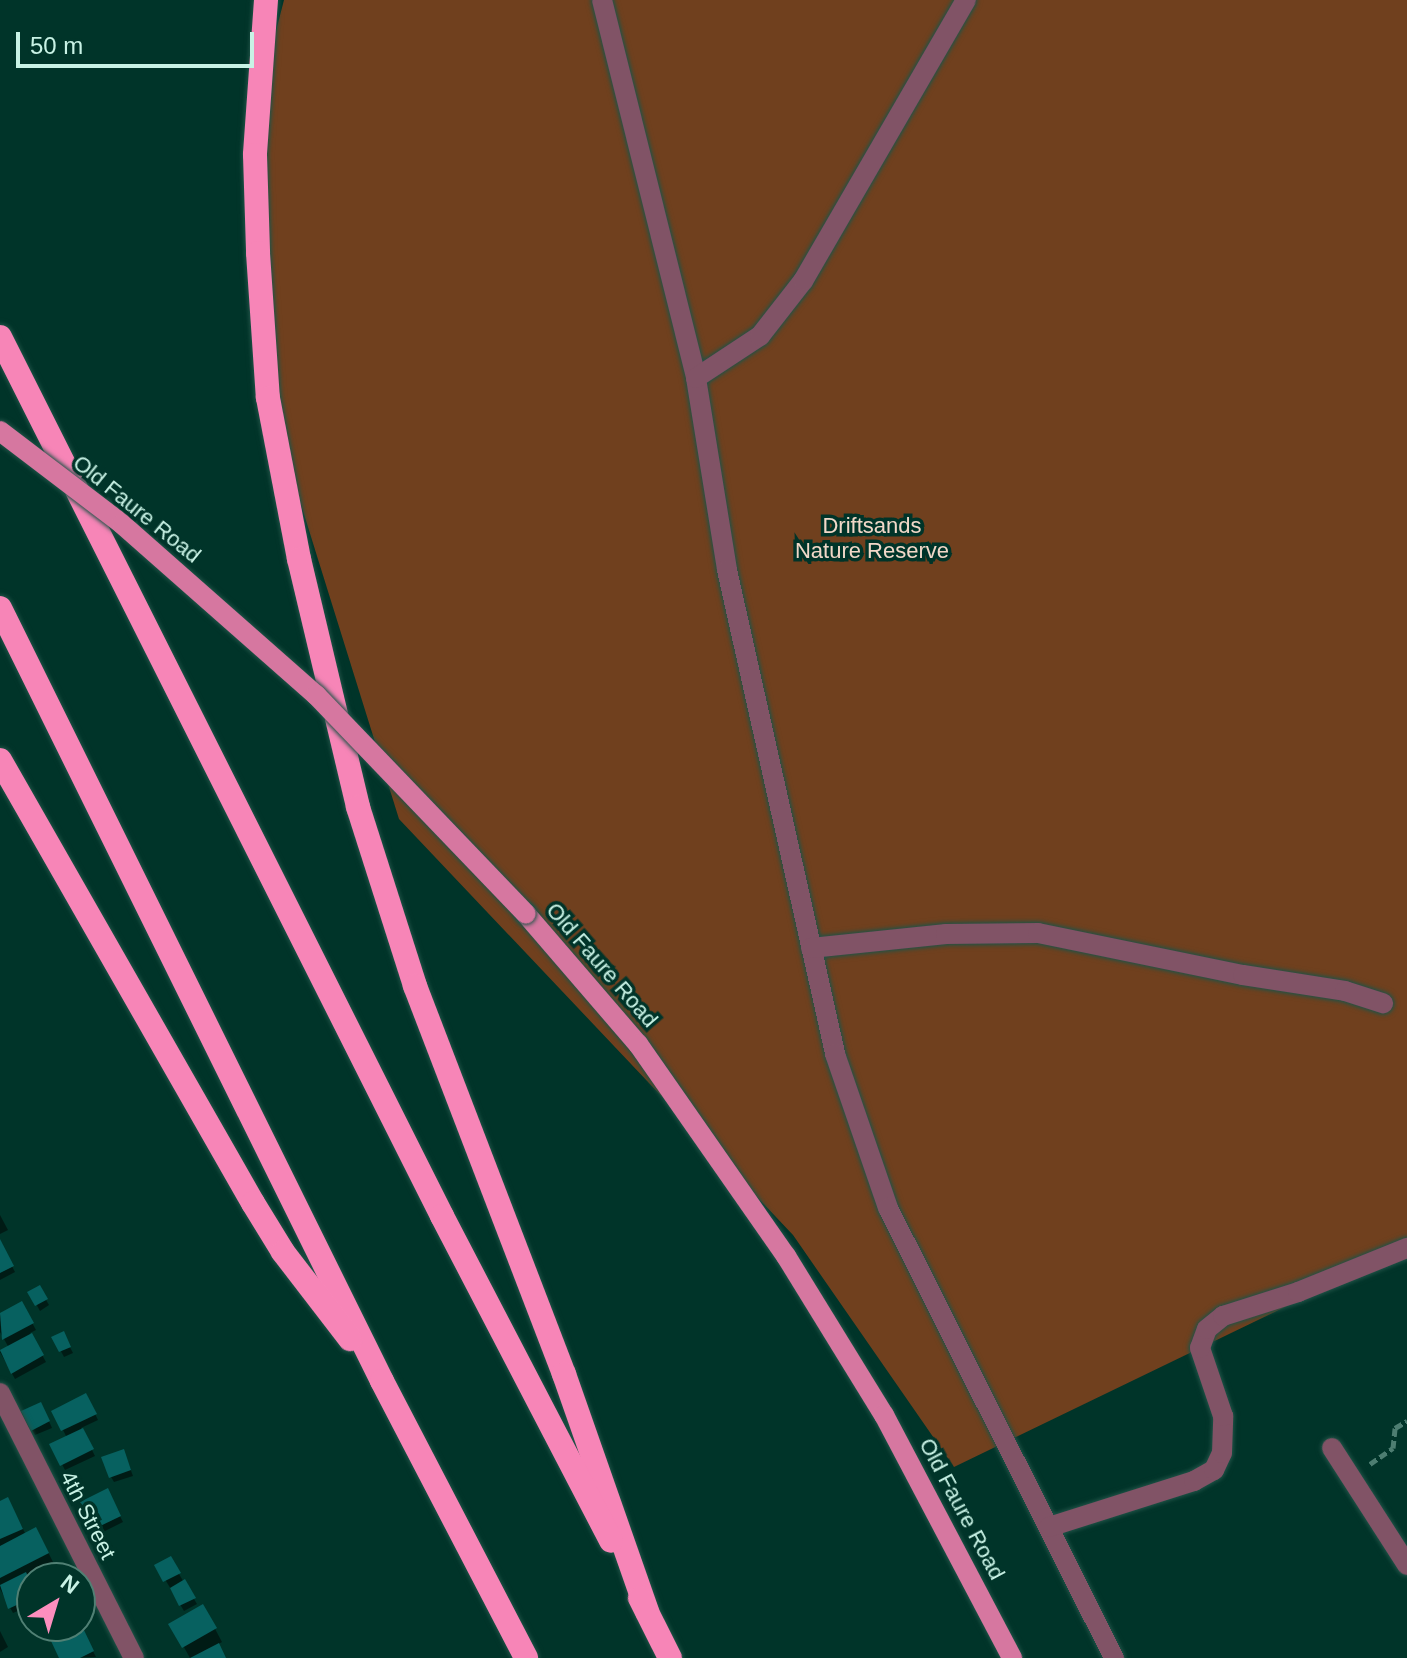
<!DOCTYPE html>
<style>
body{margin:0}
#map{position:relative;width:1407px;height:1658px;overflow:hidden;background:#003429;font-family:Helvetica,sans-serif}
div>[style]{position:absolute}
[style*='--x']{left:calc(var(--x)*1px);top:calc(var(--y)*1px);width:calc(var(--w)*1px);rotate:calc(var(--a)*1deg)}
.green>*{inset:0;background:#70401e}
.shadow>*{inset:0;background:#0007}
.building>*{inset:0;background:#076160}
.path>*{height:5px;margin-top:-2.5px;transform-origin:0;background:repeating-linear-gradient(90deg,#4d7d71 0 8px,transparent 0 12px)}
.roads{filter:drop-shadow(0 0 2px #205247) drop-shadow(0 0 2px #205247)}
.street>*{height:20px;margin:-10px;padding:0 10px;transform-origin:10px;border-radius:10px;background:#815366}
.primary>*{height:20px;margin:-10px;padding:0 10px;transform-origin:10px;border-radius:10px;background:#d677a0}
.highway>*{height:24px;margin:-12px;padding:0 12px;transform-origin:12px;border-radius:12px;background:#f785b7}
.bridges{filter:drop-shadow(0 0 2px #205247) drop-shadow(0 0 2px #205247)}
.primary-bridge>*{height:20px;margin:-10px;padding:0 10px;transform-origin:10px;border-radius:10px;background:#d677a0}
span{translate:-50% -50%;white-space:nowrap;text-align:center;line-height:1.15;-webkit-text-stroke:7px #003429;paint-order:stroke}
.street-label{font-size:22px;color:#c8f2e5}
.park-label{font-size:22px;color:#f1d8c8}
.north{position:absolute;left:16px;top:1562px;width:80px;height:80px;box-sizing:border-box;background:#003429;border:2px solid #508074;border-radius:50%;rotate:38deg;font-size:22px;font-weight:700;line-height:32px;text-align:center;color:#c8f2e5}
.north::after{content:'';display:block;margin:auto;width:28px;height:36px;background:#fd8ebe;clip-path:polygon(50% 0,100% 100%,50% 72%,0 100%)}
.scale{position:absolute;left:16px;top:32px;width:238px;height:36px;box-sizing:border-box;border:4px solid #c8f2e5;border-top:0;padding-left:10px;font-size:24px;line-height:28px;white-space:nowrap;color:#c8f2e5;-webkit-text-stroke:6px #003429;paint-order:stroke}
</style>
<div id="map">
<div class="green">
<div style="clip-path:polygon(284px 0,1407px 0,1407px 1248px,954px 1467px,793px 1235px,399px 819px,278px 431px,259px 96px)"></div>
</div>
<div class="shadow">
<div style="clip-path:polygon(0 1215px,8px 1230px,0 1234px)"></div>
<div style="clip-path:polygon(0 1243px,15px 1272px,0 1280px)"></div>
<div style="clip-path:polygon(39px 1288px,49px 1305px,40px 1311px,30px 1293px)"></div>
<div style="clip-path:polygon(22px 1304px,36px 1330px,30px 1333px,46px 1362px,15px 1379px,0 1352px,9px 1348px,0 1332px,0 1315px)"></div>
<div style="clip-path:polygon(63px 1334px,73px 1353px,64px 1357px,54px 1338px)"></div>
<div style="clip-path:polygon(86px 1395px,98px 1420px,81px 1428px,95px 1456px,65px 1470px,52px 1445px,67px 1438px,54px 1412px)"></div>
<div style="clip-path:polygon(44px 1410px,52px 1428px,35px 1435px,32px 1430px)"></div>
<div style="clip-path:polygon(126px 1457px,133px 1476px,114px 1482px,111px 1477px)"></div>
<div style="clip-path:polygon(107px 1491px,123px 1522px,99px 1534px,83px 1503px)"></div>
<div style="clip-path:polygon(0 1504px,15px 1513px,26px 1535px,43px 1542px,55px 1566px,28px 1579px,32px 1605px,13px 1613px,0 1589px)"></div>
<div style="clip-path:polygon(170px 1559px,197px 1604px,184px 1611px,157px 1566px)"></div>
<div style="clip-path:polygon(203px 1606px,222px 1642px,217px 1645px,225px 1658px,190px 1658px,171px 1624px)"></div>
<div style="clip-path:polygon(43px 1626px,80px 1626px,96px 1657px,62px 1658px)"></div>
<div style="clip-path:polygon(0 1631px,8px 1647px,0 1652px)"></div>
</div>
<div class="building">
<div style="clip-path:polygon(0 1239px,14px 1266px,0 1273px)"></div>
<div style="clip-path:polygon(40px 1285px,48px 1299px,35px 1306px,27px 1292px)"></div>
<div style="clip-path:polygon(22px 1301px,34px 1323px,2px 1340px,0 1313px)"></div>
<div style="clip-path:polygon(64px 1331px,71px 1347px,59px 1352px,51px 1337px)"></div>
<div style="clip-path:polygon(32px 1333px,44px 1355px,11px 1374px,0 1350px)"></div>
<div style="clip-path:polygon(86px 1393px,97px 1414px,61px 1431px,51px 1411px)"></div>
<div style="clip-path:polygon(41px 1402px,50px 1421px,31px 1431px,21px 1411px)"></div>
<div style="clip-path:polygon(83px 1428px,94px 1449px,60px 1466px,49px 1444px)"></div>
<div style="clip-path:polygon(124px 1449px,131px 1470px,109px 1478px,101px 1457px)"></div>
<div style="clip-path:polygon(108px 1488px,121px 1516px,94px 1529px,80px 1502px)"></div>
<div style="clip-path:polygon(8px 1497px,23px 1529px,0 1539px,0 1501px)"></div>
<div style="clip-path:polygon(36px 1527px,49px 1553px,0 1578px,0 1546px)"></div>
<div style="clip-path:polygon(171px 1556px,181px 1573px,163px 1582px,154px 1565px)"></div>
<div style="clip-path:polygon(26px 1572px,32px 1585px,32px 1598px,8px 1609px,0 1585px)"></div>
<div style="clip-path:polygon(185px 1579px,196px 1598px,179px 1606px,170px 1588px)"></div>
<div style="clip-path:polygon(203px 1604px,217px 1628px,182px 1648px,168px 1624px)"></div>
<div style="clip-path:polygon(41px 1626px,64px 1626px,46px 1635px)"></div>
<div style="clip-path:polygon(82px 1626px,94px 1651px,80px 1658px,59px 1658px,51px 1641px)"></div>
<div style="clip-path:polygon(219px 1643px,226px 1658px,190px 1658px)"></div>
</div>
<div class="path">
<div style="--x:1370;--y:1464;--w:28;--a:-35"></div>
<div style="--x:1393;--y:1448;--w:20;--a:-84"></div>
<div style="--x:1395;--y:1428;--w:14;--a:-30"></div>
</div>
<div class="roads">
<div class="street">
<div style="--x:602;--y:0;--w:390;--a:76"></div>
<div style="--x:696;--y:378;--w:194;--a:80.8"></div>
<div style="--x:727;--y:570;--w:496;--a:77.4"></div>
<div style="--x:835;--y:1054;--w:163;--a:71"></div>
<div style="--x:888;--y:1208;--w:504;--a:63.33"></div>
<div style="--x:696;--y:378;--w:77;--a:-33.3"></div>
<div style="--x:760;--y:336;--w:70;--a:-52"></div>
<div style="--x:803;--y:281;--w:325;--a:-59.9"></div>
<div style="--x:811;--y:948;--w:136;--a:-5.9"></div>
<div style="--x:946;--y:934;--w:92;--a:-0.6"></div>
<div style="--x:1038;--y:933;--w:209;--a:11.6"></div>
<div style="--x:1243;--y:975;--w:103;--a:8.9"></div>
<div style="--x:1345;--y:991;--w:40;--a:18"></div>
<div style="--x:0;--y:1393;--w:297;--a:63.2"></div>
<div style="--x:1332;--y:1448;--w:139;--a:57.3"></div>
<div style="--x:1049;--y:1527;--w:152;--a:-17.6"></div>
<div style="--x:1194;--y:1481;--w:23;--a:-29"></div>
<div style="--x:1214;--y:1470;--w:19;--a:-65"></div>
<div style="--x:1222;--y:1453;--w:37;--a:-88"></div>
<div style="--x:1223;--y:1416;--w:72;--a:-108.7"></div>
<div style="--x:1200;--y:1348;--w:20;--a:-70"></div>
<div style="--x:1207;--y:1329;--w:21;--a:-39"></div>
<div style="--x:1223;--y:1316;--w:79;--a:-17.7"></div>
<div style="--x:1298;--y:1292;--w:118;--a:-22"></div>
</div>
<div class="primary">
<div style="--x:526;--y:914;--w:172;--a:49.3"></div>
<div style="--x:638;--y:1044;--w:259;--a:55.1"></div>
<div style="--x:786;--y:1256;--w:187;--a:58.4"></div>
<div style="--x:884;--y:1415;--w:275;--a:62.2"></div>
</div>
<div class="highway">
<div style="--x:266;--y:0;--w:155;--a:94.1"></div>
<div style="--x:255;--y:155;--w:98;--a:88.2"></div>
<div style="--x:258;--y:253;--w:145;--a:86.1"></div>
<div style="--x:268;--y:398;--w:164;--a:79.1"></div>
<div style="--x:299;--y:559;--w:255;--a:76.6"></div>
<div style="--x:358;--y:807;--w:188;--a:72.3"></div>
<div style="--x:415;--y:986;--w:416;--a:69"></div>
<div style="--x:564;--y:1374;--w:251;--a:70.7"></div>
<div style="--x:0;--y:337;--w:984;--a:63.3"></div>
<div style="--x:442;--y:1216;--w:366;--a:62.5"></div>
<div style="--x:0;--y:608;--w:862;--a:63.7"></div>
<div style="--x:382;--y:1381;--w:312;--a:62.5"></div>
<div style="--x:0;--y:760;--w:510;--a:60.27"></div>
<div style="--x:253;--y:1203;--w:57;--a:58.5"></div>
<div style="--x:283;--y:1252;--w:110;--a:52.4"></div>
<div style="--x:640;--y:1598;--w:67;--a:63.4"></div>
</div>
</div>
<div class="bridges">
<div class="primary-bridge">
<div style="--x:0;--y:431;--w:153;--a:37.3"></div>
<div style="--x:122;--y:524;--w:259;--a:41.4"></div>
<div style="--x:316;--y:695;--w:303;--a:46.2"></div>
</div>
</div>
<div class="street-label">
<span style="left:137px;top:509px;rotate:39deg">Old Faure Road</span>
<span style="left:602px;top:965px;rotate:49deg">Old Faure Road</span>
<span style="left:962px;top:1509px;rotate:62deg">Old Faure Road</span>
<span style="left:88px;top:1515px;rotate:63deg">4th Street</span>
</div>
<div class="park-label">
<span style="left:872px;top:538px">Driftsands<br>Nature Reserve</span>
</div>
<div class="north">N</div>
<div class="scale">50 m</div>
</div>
